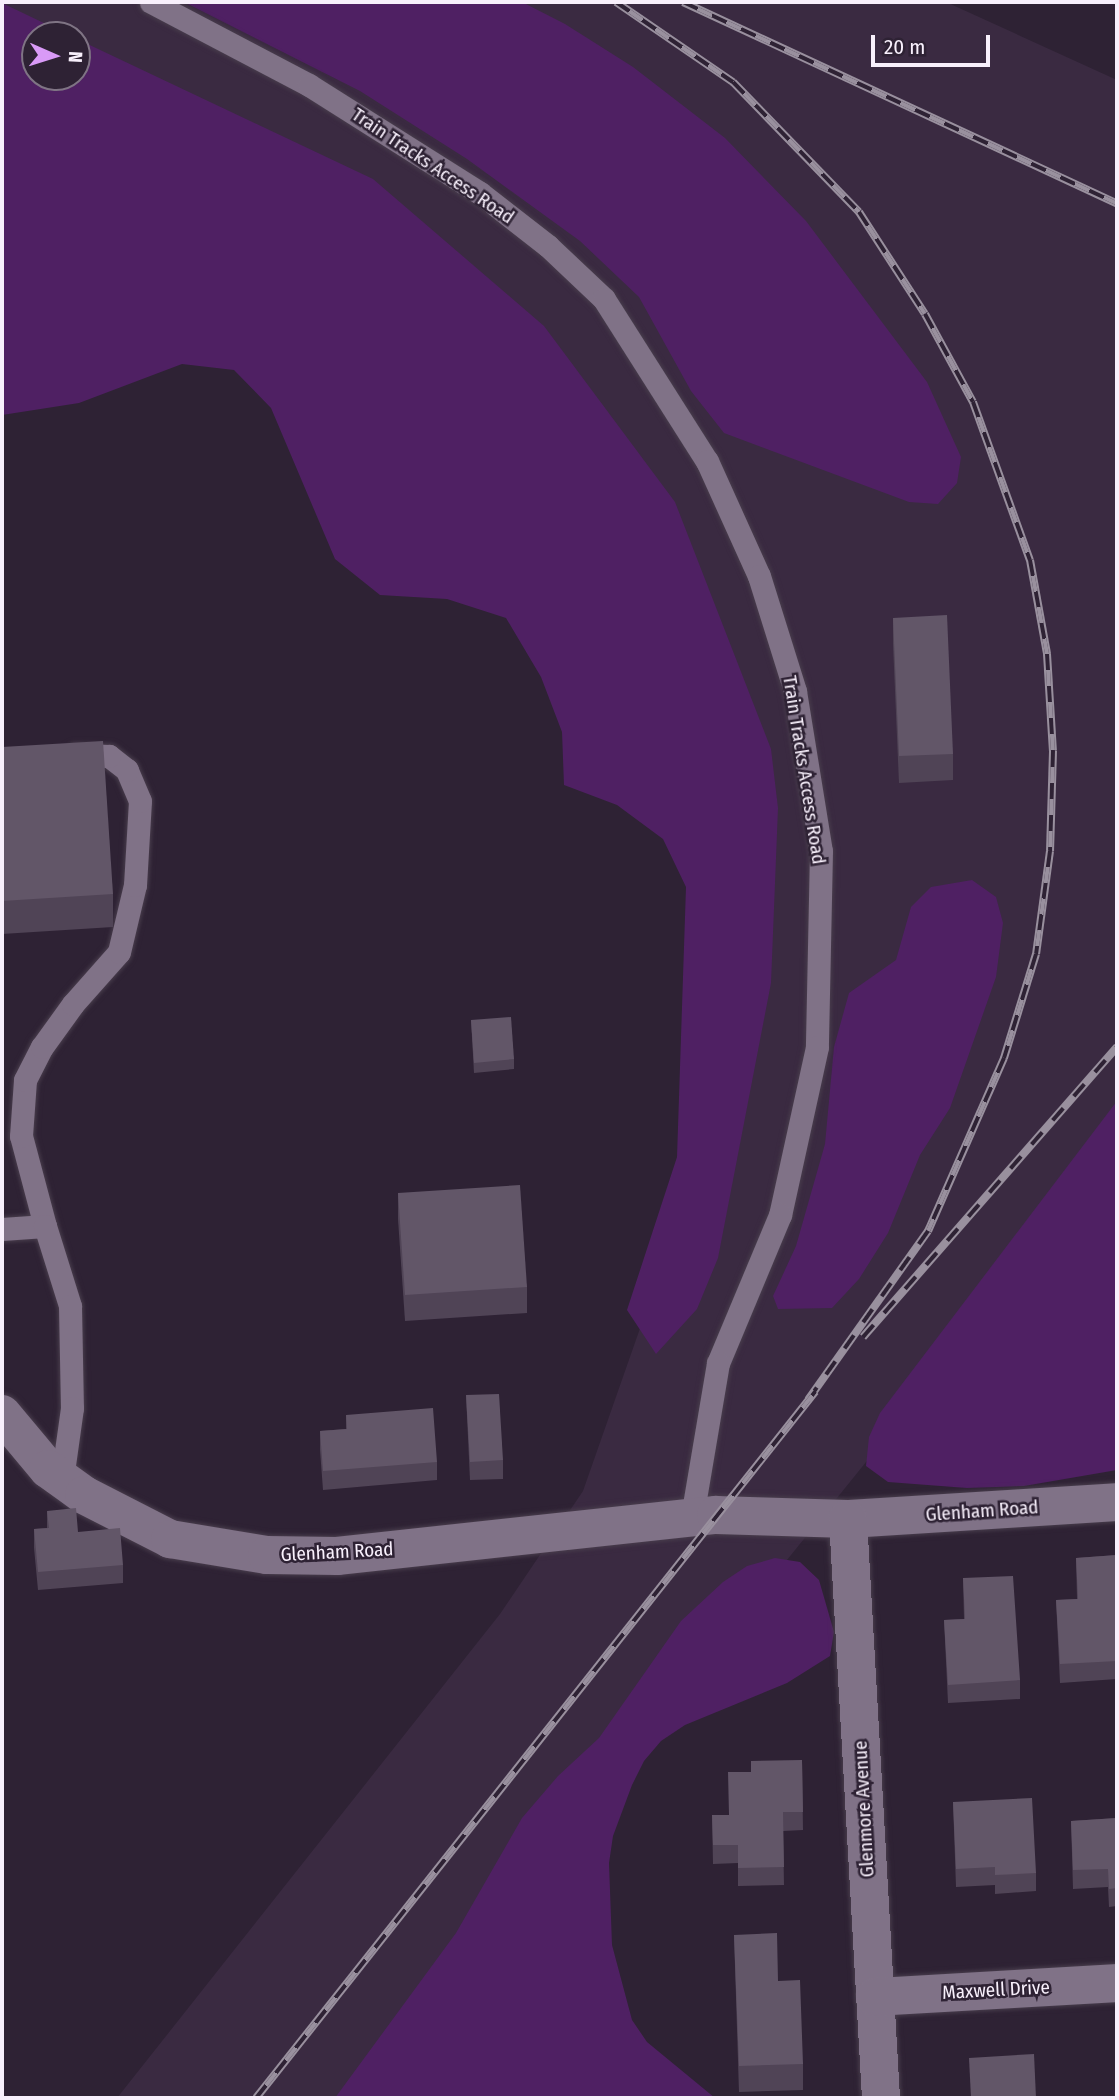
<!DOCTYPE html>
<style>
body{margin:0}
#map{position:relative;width:1119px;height:2100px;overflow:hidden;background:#2e2234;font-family:"Fira Sans Condensed",sans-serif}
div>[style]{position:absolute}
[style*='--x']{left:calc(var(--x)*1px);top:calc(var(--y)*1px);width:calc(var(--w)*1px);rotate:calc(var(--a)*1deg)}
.built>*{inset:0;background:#3a2a41}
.green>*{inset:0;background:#4f2063}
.roads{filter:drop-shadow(0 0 2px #483d4c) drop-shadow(0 0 2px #483d4c)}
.service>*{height:23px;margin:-11.5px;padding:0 11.5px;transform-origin:11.5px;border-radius:11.5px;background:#807287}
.minor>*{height:38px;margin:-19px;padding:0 19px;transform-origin:19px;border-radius:19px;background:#807287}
.rail>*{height:8px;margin-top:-4px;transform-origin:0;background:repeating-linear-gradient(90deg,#2e2234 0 16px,#99909e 0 32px);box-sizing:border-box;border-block:2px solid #99909e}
.wall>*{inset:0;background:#504456}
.building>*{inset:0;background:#625668}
span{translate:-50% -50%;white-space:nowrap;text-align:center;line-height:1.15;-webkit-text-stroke:5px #2e2234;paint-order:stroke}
.street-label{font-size:19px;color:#f8f0fc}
.frame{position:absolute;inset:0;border:4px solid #f8f0fc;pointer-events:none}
.north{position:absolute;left:21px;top:21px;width:70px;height:70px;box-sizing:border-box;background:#2e2234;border:2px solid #7f7484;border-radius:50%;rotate:93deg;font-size:19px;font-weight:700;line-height:28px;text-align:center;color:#f8f0fc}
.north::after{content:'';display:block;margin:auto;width:24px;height:32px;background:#d99af7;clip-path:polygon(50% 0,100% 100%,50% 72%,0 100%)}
.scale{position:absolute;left:871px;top:35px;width:119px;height:32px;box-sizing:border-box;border:4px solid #f8f0fc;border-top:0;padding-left:9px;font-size:21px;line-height:24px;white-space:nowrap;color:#f8f0fc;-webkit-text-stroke:5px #2e2234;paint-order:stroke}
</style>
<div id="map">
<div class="built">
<div style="clip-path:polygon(evenodd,2px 2px,946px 2px,1117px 80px,1117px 1151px,674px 1700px,361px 2098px,117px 2098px,500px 1614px,583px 1491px,706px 1140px,700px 689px,2px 97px,2px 2px,35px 35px,77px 35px,77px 77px,35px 77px,35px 35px)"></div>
</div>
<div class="green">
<div style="clip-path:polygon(184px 2px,522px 2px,565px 24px,633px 67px,725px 138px,806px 221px,927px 382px,961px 457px,957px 483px,938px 504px,909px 502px,724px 433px,691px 391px,639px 297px,580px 241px,467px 159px,360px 91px)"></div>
<div style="clip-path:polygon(2px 3px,69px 35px,35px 35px,35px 77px,77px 77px,77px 39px,373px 179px,544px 326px,675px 502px,771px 749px,778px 808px,771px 983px,718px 1258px,697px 1309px,656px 1354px,627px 1310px,677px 1157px,686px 887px,663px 839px,617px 805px,564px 785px,562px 732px,541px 677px,506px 618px,447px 599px,380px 595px,335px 559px,271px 408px,234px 370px,182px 364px,79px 403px,2px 415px)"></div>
<div style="clip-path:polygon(972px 880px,996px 897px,1003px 923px,996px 977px,950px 1108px,920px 1155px,888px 1233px,859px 1279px,832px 1308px,778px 1309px,773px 1296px,796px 1246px,825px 1144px,834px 1047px,849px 993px,896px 960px,911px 907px,931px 887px)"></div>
<div style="clip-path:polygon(1117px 1101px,1117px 1470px,1024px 1486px,967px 1488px,888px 1482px,866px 1466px,869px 1437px,880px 1413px)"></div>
<div style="clip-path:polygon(775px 1558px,800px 1562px,819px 1580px,834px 1632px,830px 1656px,787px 1683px,685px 1725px,661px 1741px,644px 1761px,632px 1785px,613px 1836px,609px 1863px,612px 1945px,632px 2020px,647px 2042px,715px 2098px,335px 2098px,456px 1933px,522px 1818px,558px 1776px,599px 1738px,681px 1621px,723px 1582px,747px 1566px)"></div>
</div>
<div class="roads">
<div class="service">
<div style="--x:151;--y:2;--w:178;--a:27.7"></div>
<div style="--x:309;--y:85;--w:202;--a:32.3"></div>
<div style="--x:480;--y:193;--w:86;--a:37.9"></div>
<div style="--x:548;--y:246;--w:77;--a:43.4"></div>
<div style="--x:604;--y:299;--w:192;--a:57.6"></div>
<div style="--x:707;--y:461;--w:126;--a:65.7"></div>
<div style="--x:759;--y:576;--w:121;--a:72.6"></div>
<div style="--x:795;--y:691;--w:162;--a:80.8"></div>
<div style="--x:821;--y:851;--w:196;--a:91.2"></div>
<div style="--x:817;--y:1047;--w:172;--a:102.4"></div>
<div style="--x:780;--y:1215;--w:160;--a:112.7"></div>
<div style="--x:718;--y:1363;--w:156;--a:99.6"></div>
<div style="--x:45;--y:1226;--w:93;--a:-104.9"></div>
<div style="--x:21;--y:1136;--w:56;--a:-85.9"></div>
<div style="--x:25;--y:1080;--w:37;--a:-63"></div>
<div style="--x:42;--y:1047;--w:53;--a:-54.2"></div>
<div style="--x:73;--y:1004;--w:69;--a:-48.5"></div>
<div style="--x:119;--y:952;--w:69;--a:-76.6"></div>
<div style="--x:135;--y:885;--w:84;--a:-86.6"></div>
<div style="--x:140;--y:801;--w:34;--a:-113"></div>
<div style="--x:127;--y:770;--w:23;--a:-142"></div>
<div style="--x:109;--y:756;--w:34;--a:-178"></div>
<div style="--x:2;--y:1229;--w:43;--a:-4"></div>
<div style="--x:45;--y:1226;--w:84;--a:72.6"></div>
<div style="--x:70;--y:1306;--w:102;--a:88.9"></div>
<div style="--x:72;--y:1408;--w:72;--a:98"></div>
</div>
<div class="minor">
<div style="--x:2;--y:1414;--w:72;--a:50.1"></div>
<div style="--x:48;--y:1469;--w:44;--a:35.8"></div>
<div style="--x:84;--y:1495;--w:97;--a:27.1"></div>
<div style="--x:170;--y:1539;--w:98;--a:9.4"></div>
<div style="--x:267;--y:1555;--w:70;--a:0.8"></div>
<div style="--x:337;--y:1556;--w:381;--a:-6.2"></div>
<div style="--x:716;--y:1515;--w:132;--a:1.7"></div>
<div style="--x:848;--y:1519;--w:270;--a:-3.6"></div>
<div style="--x:848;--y:1519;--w:580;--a:86.74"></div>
<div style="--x:875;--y:1997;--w:242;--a:-3.3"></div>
</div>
</div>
<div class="rail">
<div style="--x:616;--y:2;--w:142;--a:34.4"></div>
<div style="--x:733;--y:82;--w:181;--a:45.9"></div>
<div style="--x:859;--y:212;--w:121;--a:57.1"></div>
<div style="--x:925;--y:314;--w:100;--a:61.4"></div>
<div style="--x:973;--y:402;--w:168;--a:70.2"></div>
<div style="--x:1030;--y:560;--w:96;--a:79.7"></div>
<div style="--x:1047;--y:654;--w:97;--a:86.5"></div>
<div style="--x:1053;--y:751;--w:100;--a:91.7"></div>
<div style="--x:1050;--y:851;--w:104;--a:97.7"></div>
<div style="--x:1036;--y:954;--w:109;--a:107.1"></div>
<div style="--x:1004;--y:1058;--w:189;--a:113.7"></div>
<div style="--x:928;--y:1231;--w:207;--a:125.4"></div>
<div style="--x:683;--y:2;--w:478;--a:24.9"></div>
<div style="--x:863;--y:1337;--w:386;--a:-48.8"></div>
<div style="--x:256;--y:2098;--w:901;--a:-51.63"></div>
</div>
<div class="wall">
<div style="clip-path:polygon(893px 618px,953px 754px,953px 780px,899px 783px,893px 644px)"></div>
<div style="clip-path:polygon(2px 747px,113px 894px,113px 927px,2px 934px)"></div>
<div style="clip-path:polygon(471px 1020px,514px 1059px,514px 1069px,474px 1073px)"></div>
<div style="clip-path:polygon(398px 1193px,527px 1287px,527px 1313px,405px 1321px,398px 1219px)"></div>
<div style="clip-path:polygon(466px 1395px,503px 1460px,503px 1479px,470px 1480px)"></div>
<div style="clip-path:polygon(346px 1415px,437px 1462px,437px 1480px,323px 1490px,320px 1450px,320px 1431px,346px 1429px)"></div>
<div style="clip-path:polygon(47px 1511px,123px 1565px,123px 1583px,38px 1590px,34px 1548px,34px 1529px,47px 1528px)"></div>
<div style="clip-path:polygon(1117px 1555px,1117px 1679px,1060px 1683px,1056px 1600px,1077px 1599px,1076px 1558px)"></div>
<div style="clip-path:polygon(963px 1578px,1020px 1680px,1020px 1699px,948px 1703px,944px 1620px,964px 1619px)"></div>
<div style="clip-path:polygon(802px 1760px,803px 1830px,783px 1831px,784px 1885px,738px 1886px,738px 1863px,713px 1864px,712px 1815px,729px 1815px,751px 1772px)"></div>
<div style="clip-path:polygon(953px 1802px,1036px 1873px,1036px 1891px,995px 1894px,995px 1885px,956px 1887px)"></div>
<div style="clip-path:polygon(1117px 1818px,1117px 1906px,1109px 1907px,1108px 1887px,1073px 1889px,1071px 1821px)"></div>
<div style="clip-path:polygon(734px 1935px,778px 1981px,803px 2064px,803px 2090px,739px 2092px)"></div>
</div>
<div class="building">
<div style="clip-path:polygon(947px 615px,953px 754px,899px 756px,893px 618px)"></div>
<div style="clip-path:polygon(103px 741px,113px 894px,2px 901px,2px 747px)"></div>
<div style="clip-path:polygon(511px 1017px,514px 1059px,474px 1063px,471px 1020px)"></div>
<div style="clip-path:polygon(520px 1185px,527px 1287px,405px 1295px,398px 1193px)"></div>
<div style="clip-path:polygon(499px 1394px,503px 1460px,470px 1462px,466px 1395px)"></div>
<div style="clip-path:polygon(433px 1408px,437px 1462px,323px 1471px,320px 1431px,347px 1429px,346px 1415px)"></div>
<div style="clip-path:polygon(76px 1508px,78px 1532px,120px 1528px,123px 1565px,38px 1572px,34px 1529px,49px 1528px,47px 1511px)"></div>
<div style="clip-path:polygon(1117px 1555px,1117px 1661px,1060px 1664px,1056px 1600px,1078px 1599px,1076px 1558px)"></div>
<div style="clip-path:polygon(1013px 1576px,1020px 1680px,948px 1685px,944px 1620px,965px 1619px,963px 1578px)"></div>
<div style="clip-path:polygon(802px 1760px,803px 1812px,783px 1812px,784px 1867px,738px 1868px,738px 1845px,713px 1845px,712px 1815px,729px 1815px,728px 1772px,751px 1772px,751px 1761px)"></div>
<div style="clip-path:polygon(1032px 1798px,1036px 1873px,995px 1875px,995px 1867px,956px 1869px,953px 1802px)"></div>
<div style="clip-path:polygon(1117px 1818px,1117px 1888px,1109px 1889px,1108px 1869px,1073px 1870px,1071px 1821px)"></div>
<div style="clip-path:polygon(777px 1933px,778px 1981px,800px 1980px,803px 2064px,739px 2066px,734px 1935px)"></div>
<div style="clip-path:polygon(1034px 2054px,1036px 2098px,971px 2098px,969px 2058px)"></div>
</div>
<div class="street-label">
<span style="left:433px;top:166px;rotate:34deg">Train Tracks Access Road</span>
<span style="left:804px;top:770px;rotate:81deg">Train Tracks Access Road</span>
<span style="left:982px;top:1511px;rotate:-4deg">Glenham Road</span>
<span style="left:337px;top:1552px;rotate:-3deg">Glenham Road</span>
<span style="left:864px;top:1809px;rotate:-93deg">Glenmore Avenue</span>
<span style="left:996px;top:1990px;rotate:-3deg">Maxwell Drive</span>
</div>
<div class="frame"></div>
<div class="north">N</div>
<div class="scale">20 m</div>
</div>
